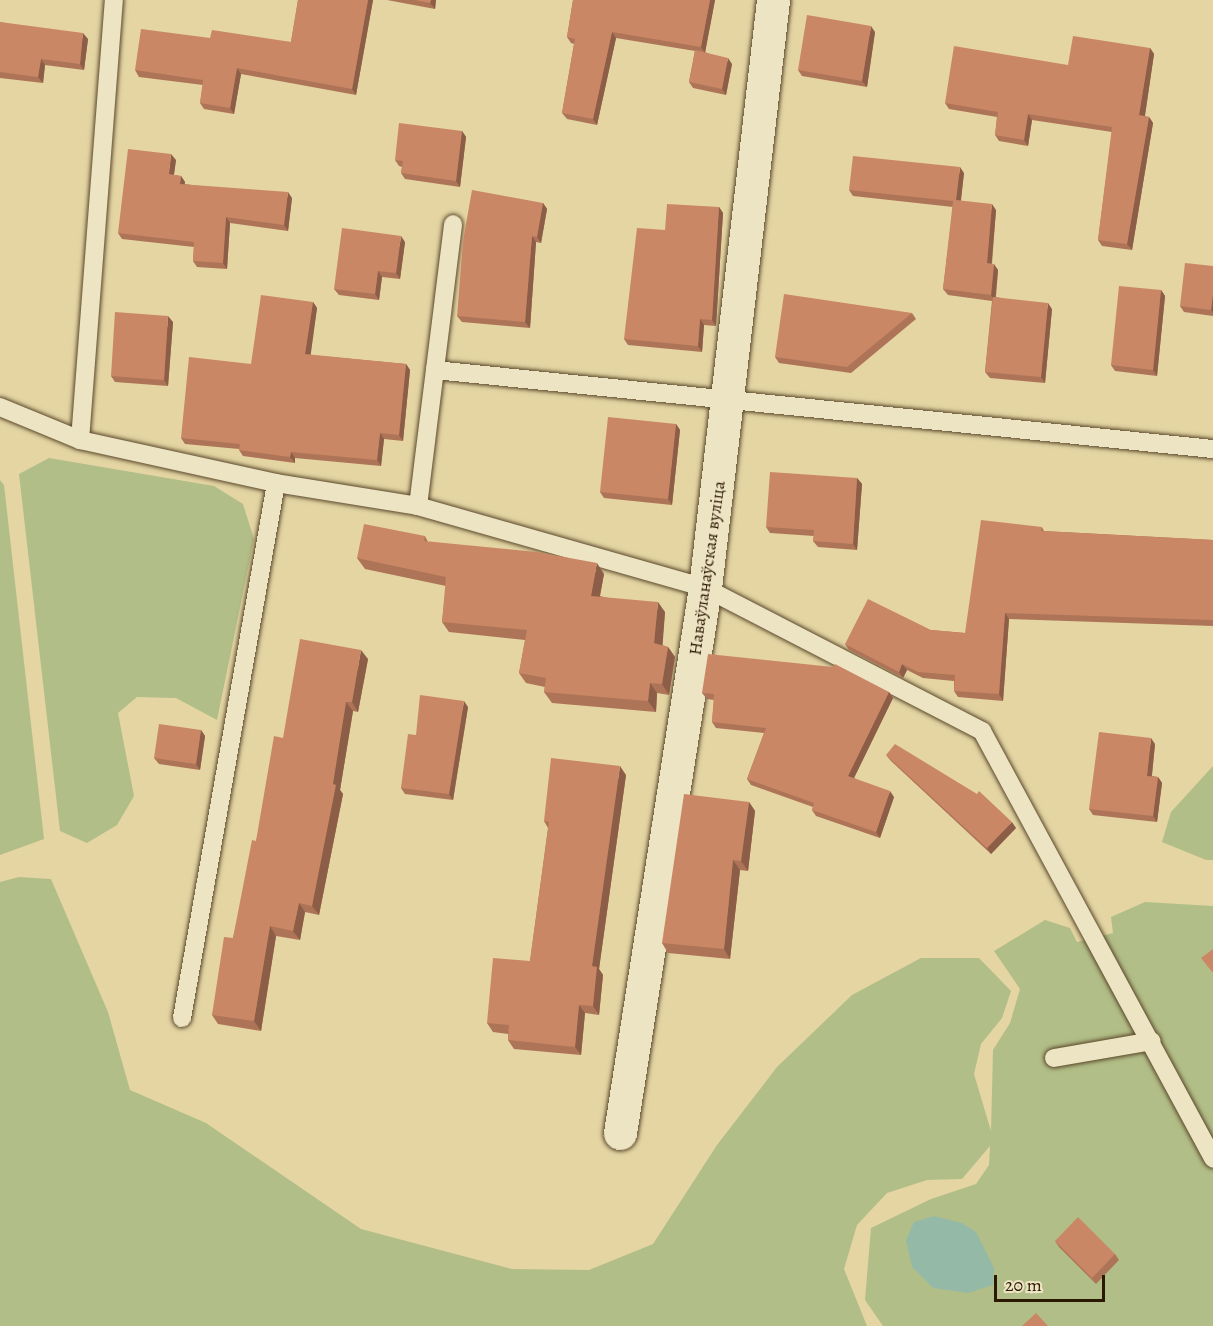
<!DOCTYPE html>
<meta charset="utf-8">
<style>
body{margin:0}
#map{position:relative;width:1213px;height:1326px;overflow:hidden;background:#e4d5a3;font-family:Alegreya,serif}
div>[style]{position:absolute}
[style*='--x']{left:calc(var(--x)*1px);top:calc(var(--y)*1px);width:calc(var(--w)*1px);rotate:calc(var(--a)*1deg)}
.green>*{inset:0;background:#b2be87}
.water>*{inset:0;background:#95b9a7}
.roads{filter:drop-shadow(0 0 2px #5a482b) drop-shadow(0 0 2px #5a482b)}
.service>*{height:18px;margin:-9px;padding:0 9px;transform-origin:9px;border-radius:9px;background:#ede4c3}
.minor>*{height:33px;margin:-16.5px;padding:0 16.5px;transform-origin:16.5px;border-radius:16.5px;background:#ede4c3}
.wall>*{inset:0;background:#ae7458}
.shaded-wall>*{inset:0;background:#8d5e47}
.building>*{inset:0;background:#ca8766}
span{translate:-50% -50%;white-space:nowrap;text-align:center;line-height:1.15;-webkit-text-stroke:5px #ede4c3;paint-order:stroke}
.street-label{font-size:18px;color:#2c1903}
.scale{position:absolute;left:994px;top:1275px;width:111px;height:27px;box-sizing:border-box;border:3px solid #2c1903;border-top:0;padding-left:8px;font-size:18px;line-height:21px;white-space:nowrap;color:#2c1903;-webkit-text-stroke:4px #ede4c3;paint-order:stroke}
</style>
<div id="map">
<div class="green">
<div style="clip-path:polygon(49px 458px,214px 486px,243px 504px,254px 539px,217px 720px,176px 698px,137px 697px,118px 713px,134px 796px,117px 825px,87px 843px,60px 831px,19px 474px)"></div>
<div style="clip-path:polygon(0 480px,4px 485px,44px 839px,0 855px)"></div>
<div style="clip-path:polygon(1213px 766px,1213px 860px,1206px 860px,1162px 842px,1171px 812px)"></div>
<div style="clip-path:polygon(19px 877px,51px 879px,108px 1012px,130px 1090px,206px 1123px,361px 1229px,512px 1269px,589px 1270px,653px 1244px,717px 1145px,777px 1067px,852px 995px,921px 958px,979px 958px,1011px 991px,1002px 1018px,981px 1044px,974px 1074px,991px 1131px,993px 1050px,1010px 1023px,1020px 989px,994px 951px,1045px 920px,1070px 928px,1077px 942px,1113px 933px,1111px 917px,1145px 902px,1213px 906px,1213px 1326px,883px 1326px,865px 1300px,871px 1228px,931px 1199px,976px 1184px,989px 1165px,990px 1146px,962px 1179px,927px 1180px,887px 1193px,857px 1225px,844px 1269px,867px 1326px,0 1326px,0 882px)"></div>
</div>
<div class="water">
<div style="clip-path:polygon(934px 1216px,962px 1223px,976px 1232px,994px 1268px,993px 1285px,968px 1293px,933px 1288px,912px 1267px,906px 1240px,914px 1222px)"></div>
</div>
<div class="roads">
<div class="service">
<div style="--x:435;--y:370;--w:782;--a:5.8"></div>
<div style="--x:0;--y:407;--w:87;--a:22.4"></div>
<div style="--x:80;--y:440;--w:201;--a:12.4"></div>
<div style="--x:276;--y:483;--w:144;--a:9.2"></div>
<div style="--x:418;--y:506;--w:298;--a:15.9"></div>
<div style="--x:705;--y:588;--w:312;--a:27.3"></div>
<div style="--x:982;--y:731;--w:486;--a:61.6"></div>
<div style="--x:80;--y:440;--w:441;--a:-85.6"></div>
<div style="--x:418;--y:506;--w:284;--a:-82.9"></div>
<div style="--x:182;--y:1018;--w:543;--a:-80.03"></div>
<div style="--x:1054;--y:1058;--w:99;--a:-9.8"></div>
</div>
<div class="minor">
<div style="--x:620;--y:1133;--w:552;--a:-81.14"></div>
<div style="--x:705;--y:588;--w:592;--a:-83.4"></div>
</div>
</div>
<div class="wall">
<div style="clip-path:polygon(298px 0,373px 0,356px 95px,241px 74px,234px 114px,204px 109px,200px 103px,203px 85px,139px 77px,135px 70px,210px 38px,291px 42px)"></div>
<div style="clip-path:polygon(387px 0,436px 0,435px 9px)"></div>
<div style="clip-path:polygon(573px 0,715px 0,705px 52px,732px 64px,726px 95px,693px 88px,689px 82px,695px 51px,616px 38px,597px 125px,567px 119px,562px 113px,574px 44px,571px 43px,567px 37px)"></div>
<div style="clip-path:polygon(0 22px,88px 39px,84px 70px,45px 65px,43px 83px,0 78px)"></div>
<div style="clip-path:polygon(875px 32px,867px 87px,802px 76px,798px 70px)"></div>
<div style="clip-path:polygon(1150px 48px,1154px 54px,1145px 116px,1149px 117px,1153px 123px,1132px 250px,1102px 246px,1098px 240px,1112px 132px,1032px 120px,1028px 146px,999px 141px,995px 135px,997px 117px,949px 109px,945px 103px,1068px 65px)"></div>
<div style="clip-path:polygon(462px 131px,466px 137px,460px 187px,405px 179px,401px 173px,402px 167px,399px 166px,395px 160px)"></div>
<div style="clip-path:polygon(176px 160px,174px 175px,181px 176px,185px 182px,184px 184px,292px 198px,288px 231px,230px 223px,227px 269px,197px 267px,193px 261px,194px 247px,122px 239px,118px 233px)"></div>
<div style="clip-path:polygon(964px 173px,961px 201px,996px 210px,992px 264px,998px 270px,996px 297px,1052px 309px,1045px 383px,990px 378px,985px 372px,992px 301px,948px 295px,943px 289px,953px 207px,853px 196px,849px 190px)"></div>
<div style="clip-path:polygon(543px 203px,547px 209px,541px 243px,536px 242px,530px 328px,462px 322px,457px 316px)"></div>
<div style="clip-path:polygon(719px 207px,723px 213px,716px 326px,704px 325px,702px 352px,628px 345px,624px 339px,665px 230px)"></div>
<div style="clip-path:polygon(405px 242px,400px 279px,382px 277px,379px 300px,339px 295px,334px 289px)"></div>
<div style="clip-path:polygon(1213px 266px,1213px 316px,1184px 312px,1180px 306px)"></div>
<div style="clip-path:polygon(1161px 290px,1165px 296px,1157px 376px,1115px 371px,1111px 365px)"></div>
<div style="clip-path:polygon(313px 302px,317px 308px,310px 355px,406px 364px,410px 370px,403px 441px,384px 439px,381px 466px,295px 458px,295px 463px,243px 456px,239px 450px,239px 449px,185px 444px,181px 438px,251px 364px)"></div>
<div style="clip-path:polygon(912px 313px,916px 319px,851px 373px,779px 363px,775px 357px)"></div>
<div style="clip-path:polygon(173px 322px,168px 386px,115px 382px,111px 376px)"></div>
<div style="clip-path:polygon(676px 424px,680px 430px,672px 505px,604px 498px,600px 492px)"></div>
<div style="clip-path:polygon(857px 478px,862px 484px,857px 550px,818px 547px,813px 541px,814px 536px,770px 533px,766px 527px)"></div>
<div style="clip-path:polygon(1042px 527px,1044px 531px,1213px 540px,1213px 626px,1009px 619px,1003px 701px,958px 697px,954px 691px,954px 681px,923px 678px,907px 670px,903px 678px,849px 650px,845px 644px,931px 630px,965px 633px)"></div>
<div style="clip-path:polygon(425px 536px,428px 542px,604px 574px,600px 596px,665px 612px,662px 645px,668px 647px,675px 657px,669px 695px,657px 693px,656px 712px,552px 703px,544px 692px,545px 687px,526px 683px,519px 673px,525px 640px,449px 632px,442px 622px,446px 586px,365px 569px,357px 558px)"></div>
<div style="clip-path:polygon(368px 659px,358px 712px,353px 711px,340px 790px,343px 794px,319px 915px,305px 912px,300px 940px,276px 936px,261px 1031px,218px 1024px,212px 1015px,233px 938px,256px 841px,283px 738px)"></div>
<div style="clip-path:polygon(889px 692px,893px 698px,854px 778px,894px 797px,880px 838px,816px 816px,812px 810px,813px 807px,751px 785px,747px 779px,764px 733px,716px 728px,712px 722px,714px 700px,707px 699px,702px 693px)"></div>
<div style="clip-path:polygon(468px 707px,453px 800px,405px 794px,401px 788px,416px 735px)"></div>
<div style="clip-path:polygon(201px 730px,205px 736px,200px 770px,159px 764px,154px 758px)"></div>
<div style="clip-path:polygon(1155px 744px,1152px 776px,1158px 777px,1162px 783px,1157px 822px,1093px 815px,1089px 809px)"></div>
<div style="clip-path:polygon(886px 755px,1016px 828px,991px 854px,891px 761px)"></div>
<div style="clip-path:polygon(626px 775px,599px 969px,603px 975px,599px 1015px,585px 1013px,581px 1055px,514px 1049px,508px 1040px,508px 1034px,493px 1032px,487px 1023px,530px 961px,548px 828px,544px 821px)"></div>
<div style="clip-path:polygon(749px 802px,755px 811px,748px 871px,740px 870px,730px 959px,668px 953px,662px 943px)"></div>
<div style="clip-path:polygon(1055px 1241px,1115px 1254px,1119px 1260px,1096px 1284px,1059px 1247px)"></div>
</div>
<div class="shaded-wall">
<div style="clip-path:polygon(368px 0,373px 0,356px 95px,352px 89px)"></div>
<div style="clip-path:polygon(431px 0,436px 0,435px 9px,430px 3px)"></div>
<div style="clip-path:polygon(710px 0,715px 0,705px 53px,701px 47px)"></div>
<div style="clip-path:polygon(871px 26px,875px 32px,867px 87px,862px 81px)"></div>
<div style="clip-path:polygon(612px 32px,616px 38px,597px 125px,593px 119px)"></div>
<div style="clip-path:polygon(83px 33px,88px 39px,84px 70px,80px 64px)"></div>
<div style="clip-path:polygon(1150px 48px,1154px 54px,1144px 121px,1139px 115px)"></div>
<div style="clip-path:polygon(728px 58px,732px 64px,726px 95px,722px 89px)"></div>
<div style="clip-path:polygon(41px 59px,45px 65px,43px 83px,38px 77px)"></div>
<div style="clip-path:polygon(237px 68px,241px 74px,234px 114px,230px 108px)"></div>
<div style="clip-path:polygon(1028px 114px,1032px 120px,1028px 146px,1024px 140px)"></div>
<div style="clip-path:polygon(1149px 117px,1153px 123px,1132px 250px,1127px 244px)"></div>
<div style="clip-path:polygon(462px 131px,466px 137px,460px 187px,456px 181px)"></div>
<div style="clip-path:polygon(171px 154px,176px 160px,173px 180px,169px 174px)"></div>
<div style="clip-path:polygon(960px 167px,964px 173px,960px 206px,956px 200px)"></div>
<div style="clip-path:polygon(181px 176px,185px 182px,184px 190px,180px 184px)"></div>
<div style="clip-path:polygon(288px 192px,292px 198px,288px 231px,284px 225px)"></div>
<div style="clip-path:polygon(543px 203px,547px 209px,541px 243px,537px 237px)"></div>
<div style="clip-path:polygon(992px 204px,996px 210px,991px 269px,987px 263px)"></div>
<div style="clip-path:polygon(719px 207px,723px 213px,716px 326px,712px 320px)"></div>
<div style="clip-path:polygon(226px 217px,230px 223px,227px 269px,223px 263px)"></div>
<div style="clip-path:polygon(401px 236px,405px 242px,400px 279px,396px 273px)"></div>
<div style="clip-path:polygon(532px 236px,536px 242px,530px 328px,525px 322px)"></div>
<div style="clip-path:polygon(994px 264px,998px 270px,995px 301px,991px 295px)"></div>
<div style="clip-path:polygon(378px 271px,382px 277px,379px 300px,375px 294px)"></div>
<div style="clip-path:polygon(1161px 290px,1165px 296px,1157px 376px,1153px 370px)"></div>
<div style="clip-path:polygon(1213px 294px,1213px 313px,1211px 310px)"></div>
<div style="clip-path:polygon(313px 302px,317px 308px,310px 360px,305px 354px)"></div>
<div style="clip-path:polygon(1048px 303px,1052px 309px,1045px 383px,1041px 377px)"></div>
<div style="clip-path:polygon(168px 316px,173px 322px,168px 386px,164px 380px)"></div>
<div style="clip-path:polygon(700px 319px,704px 325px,702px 352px,698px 346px)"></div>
<div style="clip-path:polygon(406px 364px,410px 370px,403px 441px,399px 435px)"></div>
<div style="clip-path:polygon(676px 424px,680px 430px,672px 505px,668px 499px)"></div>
<div style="clip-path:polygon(380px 433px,384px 439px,381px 466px,377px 460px)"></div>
<div style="clip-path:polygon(291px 452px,295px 458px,295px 463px,290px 457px)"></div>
<div style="clip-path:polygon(857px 478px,862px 484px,857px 550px,853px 544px)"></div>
<div style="clip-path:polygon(597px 563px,604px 574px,598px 606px,591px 596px)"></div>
<div style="clip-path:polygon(658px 602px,665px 612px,662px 653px,654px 643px)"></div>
<div style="clip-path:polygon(1005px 613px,1009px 619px,1003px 701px,999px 694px)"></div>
<div style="clip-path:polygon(668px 647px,675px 657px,669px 695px,662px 684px)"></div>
<div style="clip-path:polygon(361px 650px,368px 659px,358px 712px,352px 702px)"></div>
<div style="clip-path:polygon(902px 664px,907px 670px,903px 678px,899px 672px)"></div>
<div style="clip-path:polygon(650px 683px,657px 693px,656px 712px,648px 701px)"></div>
<div style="clip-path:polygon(889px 692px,893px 698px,852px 782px,848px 776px)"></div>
<div style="clip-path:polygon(464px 701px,468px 707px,453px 800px,449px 794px)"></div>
<div style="clip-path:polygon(346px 702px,353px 711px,340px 790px,343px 794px,319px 915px,312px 906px)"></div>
<div style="clip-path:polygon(201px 730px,205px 736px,200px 770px,196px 764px)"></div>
<div style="clip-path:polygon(1151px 738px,1155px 744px,1151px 782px,1147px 776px)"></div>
<div style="clip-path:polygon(620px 766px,626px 775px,599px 969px,603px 975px,599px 1015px,593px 1006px,592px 966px)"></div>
<div style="clip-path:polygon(1158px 777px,1162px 783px,1157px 822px,1153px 816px)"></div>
<div style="clip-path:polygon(890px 791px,894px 797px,880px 838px,876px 832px)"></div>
<div style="clip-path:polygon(749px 802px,755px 811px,748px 871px,741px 861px)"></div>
<div style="clip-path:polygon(1012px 822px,1016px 828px,991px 854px,987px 848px)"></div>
<div style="clip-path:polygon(733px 860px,740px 870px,730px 959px,724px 949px)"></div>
<div style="clip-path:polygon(299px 903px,305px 912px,300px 940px,293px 931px)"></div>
<div style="clip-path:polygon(270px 926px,276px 936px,261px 1031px,254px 1021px)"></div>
<div style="clip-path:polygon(579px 1005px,585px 1013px,581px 1055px,575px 1047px)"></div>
</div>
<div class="building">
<div style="clip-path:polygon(298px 0,368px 0,352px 89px,237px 68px,230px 108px,200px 103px,203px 80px,135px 70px,141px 29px,210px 38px,212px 30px,291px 42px)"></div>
<div style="clip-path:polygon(415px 0,431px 0,430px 3px)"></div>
<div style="clip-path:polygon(573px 0,710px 0,701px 47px,612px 32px,593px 119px,562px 113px,575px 39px,567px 37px)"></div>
<div style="clip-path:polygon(807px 15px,871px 26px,862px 81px,798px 70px)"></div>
<div style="clip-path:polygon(0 22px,83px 33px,80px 64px,41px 59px,38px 77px,0 72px)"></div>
<div style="clip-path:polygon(1073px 36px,1150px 48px,1139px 115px,1149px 117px,1127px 244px,1098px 240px,1112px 127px,1028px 114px,1024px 140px,995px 135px,998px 112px,945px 103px,954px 46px,1068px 65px)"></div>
<div style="clip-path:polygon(695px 50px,728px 58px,722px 89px,689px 82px)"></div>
<div style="clip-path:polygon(399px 123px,462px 131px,456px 181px,401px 173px,403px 161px,395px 160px)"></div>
<div style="clip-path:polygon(128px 149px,171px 154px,169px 174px,181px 176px,180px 184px,288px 192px,284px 225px,226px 217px,223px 263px,193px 261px,194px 242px,118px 233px)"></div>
<div style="clip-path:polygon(853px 156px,960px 167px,956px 200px,992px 204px,987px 263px,994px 264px,991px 295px,943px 289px,953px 201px,849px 190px)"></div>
<div style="clip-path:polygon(472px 190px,543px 203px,537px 237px,532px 236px,525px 322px,457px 316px,463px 241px)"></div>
<div style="clip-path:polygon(667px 204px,719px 207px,712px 320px,700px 319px,698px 346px,624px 339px,637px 228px,665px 230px)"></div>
<div style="clip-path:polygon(342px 228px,401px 236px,396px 273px,378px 271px,375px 294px,334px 289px)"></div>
<div style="clip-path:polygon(1185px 263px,1213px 266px,1213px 294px,1211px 310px,1180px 306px)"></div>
<div style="clip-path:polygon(1119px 286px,1161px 290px,1153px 370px,1111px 365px)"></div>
<div style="clip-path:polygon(784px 294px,912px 313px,847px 367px,775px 357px)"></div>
<div style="clip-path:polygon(261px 295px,313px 302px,305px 354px,406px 364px,399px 435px,380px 433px,377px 460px,291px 452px,290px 457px,239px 450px,240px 444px,181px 438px,189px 357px,251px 364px)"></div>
<div style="clip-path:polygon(993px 297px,1048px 303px,1041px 377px,985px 372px)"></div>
<div style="clip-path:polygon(115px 312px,168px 316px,164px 380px,111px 376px)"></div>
<div style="clip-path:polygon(608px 417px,676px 424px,668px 499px,600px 492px)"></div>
<div style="clip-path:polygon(770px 472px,857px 478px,853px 544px,813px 541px,814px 530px,766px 527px)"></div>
<div style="clip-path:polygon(981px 520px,1042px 527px,1041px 531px,1213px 540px,1213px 620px,1005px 613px,999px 694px,954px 691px,955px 675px,918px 672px,902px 664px,899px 672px,845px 644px,868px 599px,931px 630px,965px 633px)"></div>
<div style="clip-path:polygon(364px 524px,425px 536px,424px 541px,537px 552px,597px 563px,591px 596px,658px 602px,654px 643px,668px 647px,662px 684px,650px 683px,648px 701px,544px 692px,546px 678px,519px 673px,527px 630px,442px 622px,446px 577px,357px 558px)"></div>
<div style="clip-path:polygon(300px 639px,361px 650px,352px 702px,346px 702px,333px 784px,336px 785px,312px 906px,299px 903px,293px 931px,270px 926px,254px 1021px,212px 1015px,224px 937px,233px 938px,252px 840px,256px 841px,274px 736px,283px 738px)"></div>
<div style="clip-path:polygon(708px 654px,833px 667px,835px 664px,889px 692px,848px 776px,890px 791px,876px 832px,812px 810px,814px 803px,747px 779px,766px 728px,712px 722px,714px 694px,702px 693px)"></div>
<div style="clip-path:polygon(420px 695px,464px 701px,449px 794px,401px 788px,408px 734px,416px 735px)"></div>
<div style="clip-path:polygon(159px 724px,201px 730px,196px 764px,154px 758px)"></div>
<div style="clip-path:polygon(1099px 732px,1151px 738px,1147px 776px,1158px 777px,1153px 816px,1089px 809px)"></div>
<div style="clip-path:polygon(895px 744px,977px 794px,979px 791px,1012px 822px,987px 848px,886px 755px)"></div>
<div style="clip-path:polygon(551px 758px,620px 766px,592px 966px,597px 967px,593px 1006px,579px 1005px,575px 1047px,508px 1040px,509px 1025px,487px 1023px,493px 958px,530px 961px,549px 822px,544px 821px)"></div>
<div style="clip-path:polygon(684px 794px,749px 802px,741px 861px,733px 860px,724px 949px,662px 943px)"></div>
<div style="clip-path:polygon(1213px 949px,1213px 973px,1201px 958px)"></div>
<div style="clip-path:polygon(1078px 1217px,1115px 1254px,1092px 1278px,1055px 1241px)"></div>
<div style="clip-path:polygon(1036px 1313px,1048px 1326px,1022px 1326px)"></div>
</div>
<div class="street-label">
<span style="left:707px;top:568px;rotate:-82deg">Наваўланаўская вуліца</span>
</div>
<div class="scale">20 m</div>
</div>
